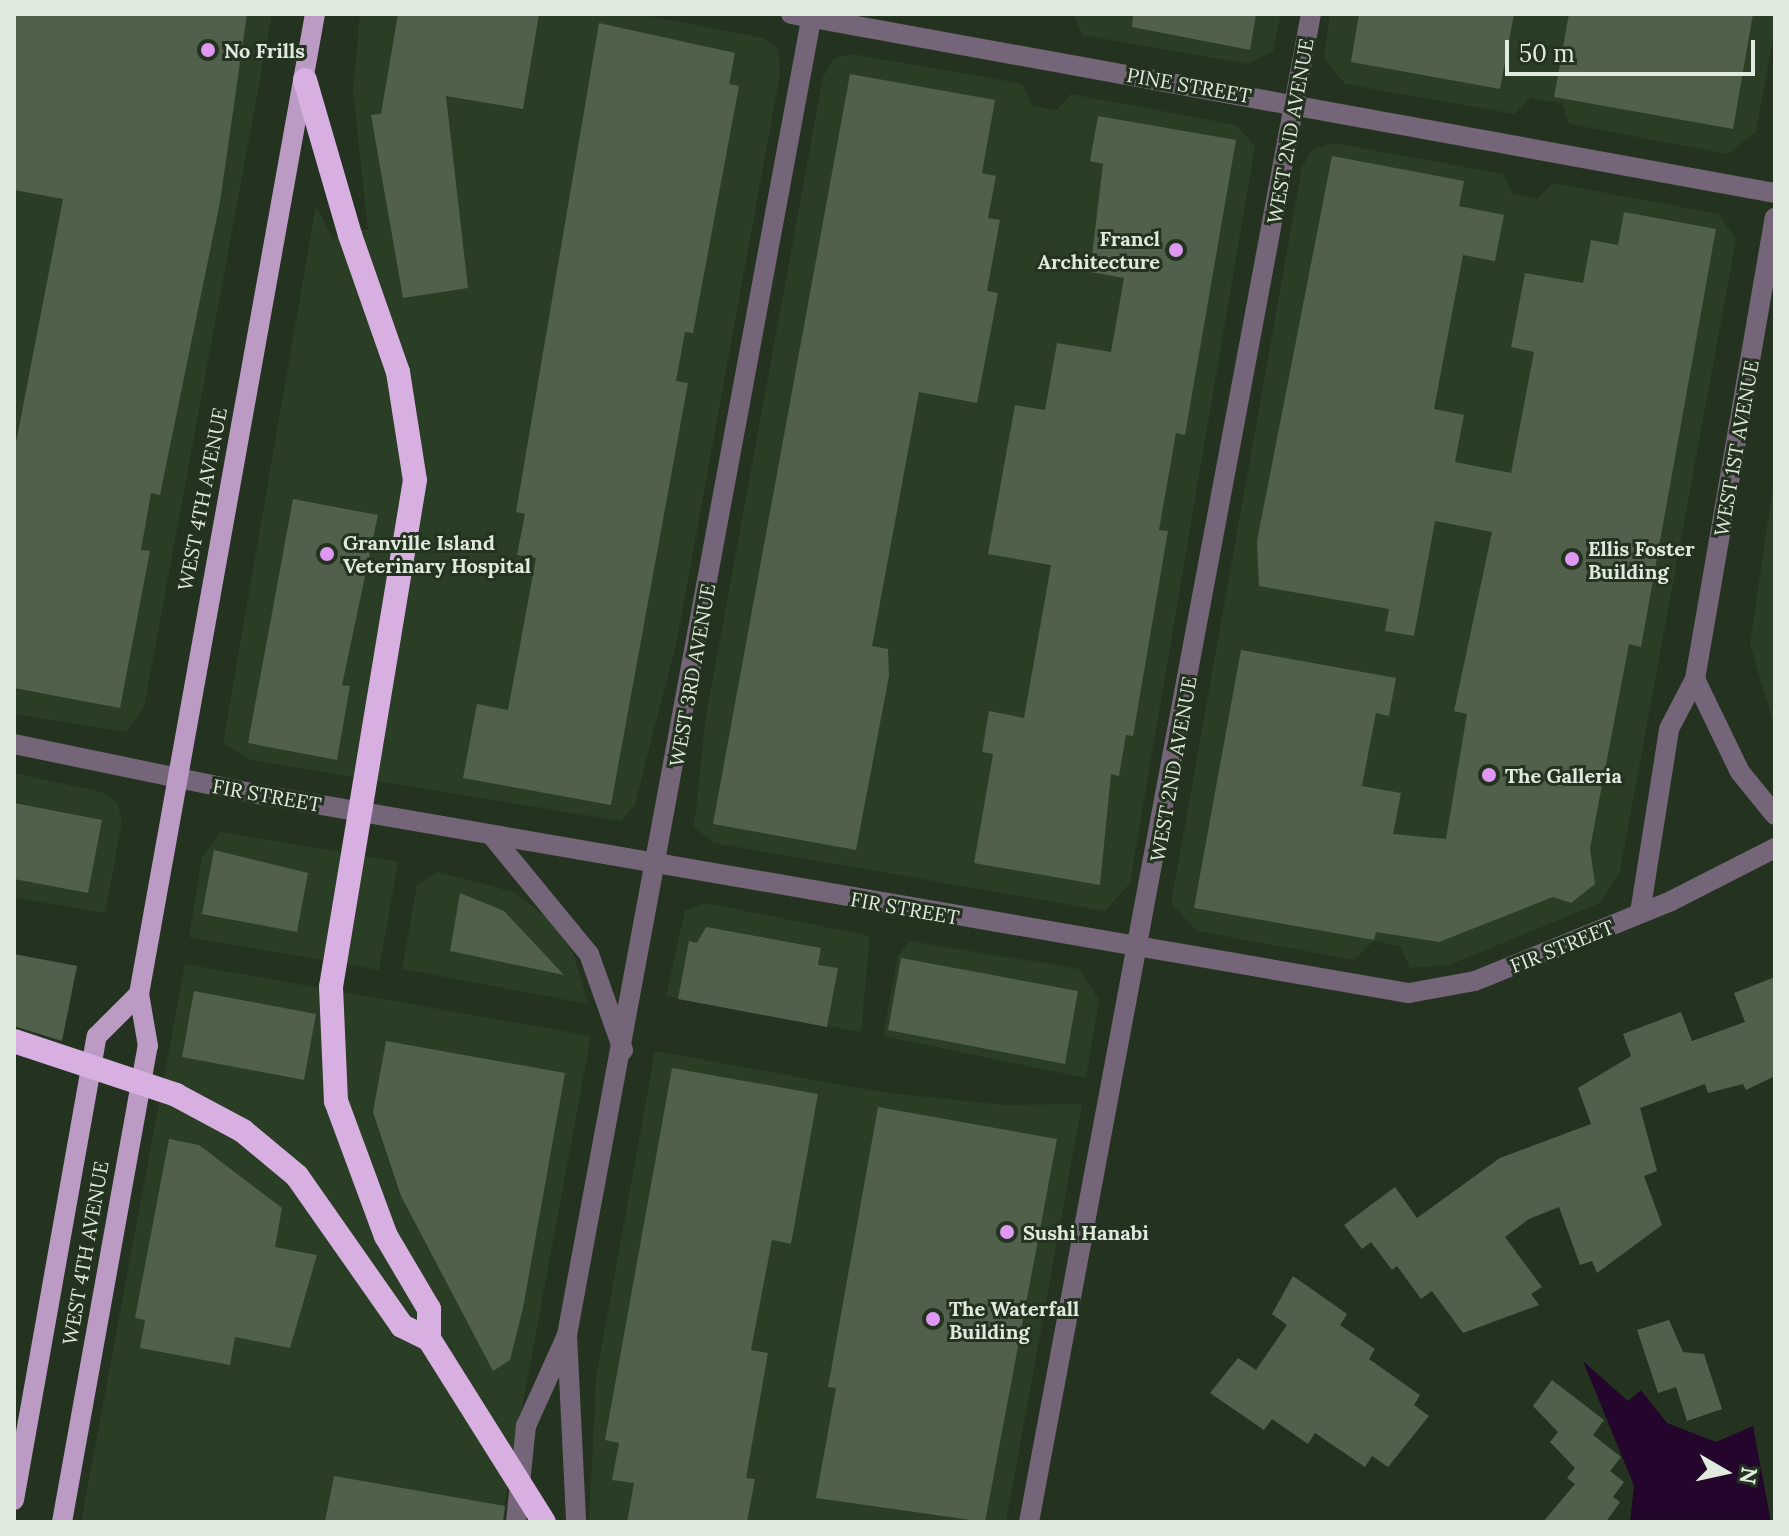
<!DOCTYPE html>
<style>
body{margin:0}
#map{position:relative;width:1789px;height:1536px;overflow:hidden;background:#243320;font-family:Lora,serif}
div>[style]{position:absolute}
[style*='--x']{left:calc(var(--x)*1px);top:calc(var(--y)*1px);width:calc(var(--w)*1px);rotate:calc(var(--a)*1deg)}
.built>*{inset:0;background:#2a3d25}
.water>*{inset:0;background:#24052c}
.building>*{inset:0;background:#50604b}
.minor>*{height:20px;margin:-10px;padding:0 10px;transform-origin:10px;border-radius:10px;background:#756579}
.major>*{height:20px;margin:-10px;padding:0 10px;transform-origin:10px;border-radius:10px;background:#bb9bc4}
.highway>*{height:24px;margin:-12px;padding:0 12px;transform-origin:12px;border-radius:12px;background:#d7b0e1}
.highway-bridge>*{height:24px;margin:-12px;padding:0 12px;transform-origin:12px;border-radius:12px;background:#d7b0e1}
.dots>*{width:22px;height:22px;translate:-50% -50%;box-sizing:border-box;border:4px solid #243320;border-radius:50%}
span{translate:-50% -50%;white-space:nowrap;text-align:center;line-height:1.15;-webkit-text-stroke:6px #243320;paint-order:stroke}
.poi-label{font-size:20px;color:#e0eade;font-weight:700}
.left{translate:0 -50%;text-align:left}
.right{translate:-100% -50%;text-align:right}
.street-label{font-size:20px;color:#e0eade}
.frame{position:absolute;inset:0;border:16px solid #e0eade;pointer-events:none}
.north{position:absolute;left:1685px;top:1432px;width:80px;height:80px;-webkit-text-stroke:6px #243320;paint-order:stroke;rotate:99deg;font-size:22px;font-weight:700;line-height:32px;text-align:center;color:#e0eade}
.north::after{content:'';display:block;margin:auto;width:28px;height:36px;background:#e0eade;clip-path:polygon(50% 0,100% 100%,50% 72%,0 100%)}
.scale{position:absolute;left:1505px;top:40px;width:250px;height:36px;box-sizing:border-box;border:4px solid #e0eade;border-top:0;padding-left:10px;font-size:24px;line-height:28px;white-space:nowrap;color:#e0eade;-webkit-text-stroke:6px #243320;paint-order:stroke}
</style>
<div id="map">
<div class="built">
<div style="clip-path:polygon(14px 14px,272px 14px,144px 708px,126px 732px,14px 714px)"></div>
<div style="clip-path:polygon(360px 14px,639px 14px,763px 38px,778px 48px,780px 74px,677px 640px,635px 805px,621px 821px,251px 760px,223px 743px,316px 205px,333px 240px,368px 229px,353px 92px)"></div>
<div style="clip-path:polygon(1074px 14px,1281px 14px,1273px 51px,1247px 64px,1082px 35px)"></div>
<div style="clip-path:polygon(1330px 14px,1775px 14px,1775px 28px,1756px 132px,1728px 154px,1569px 124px,1562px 103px,1531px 98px,1514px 114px,1345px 84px,1324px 58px)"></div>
<div style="clip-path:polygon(852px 54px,1023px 84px,1031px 105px,1056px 111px,1071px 94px,1236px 125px,1255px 146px,1130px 883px,1105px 911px,714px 843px,694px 827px,706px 716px,823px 77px,834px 58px)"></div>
<div style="clip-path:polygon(1333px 143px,1504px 174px,1512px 194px,1537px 199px,1553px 183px,1719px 214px,1736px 240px,1620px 871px,1600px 903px,1449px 965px,1410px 968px,1400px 946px,1374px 941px,1354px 960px,1197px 931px,1171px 904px,1302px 167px,1312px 150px)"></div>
<div style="clip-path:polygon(1775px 472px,1775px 729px,1750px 644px)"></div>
<div style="clip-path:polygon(14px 773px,102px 792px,118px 804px,122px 822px,105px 913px,14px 897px)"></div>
<div style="clip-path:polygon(221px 832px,398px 862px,379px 970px,189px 937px,202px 857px)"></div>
<div style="clip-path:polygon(437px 872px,514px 892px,550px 920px,573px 953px,588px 1004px,402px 969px,417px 885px)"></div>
<div style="clip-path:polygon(706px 903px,870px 936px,861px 1032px,666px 996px,685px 910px)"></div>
<div style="clip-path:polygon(910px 941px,1079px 969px,1099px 1000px,1086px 1078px,883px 1036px,898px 956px)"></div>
<div style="clip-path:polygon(185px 964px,591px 1036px,501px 1522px,81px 1522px)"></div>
<div style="clip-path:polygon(655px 1051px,880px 1092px,1005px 1105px,1082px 1104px,1006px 1522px,589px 1522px,596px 1378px)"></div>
</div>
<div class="water">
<div style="clip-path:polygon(1583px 1361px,1628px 1401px,1641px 1390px,1667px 1423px,1716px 1442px,1753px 1426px,1771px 1522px,1630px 1522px,1634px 1486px)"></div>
</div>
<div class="building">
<div style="clip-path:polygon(14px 14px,247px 14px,220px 202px,160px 495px,151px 493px,141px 550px,150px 551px,120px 708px,14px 688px,14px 453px,63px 199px,14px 190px)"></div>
<div style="clip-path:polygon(398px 14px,539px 14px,523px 109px,446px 96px,468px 288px,403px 298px,371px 115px,381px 114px)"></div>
<div style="clip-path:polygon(1133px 14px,1256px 14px,1250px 50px,1132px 27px)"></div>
<div style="clip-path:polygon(1359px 14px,1514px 14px,1500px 89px,1351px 62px)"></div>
<div style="clip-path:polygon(1569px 14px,1753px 14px,1733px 129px,1554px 97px)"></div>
<div style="clip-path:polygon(599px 23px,735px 53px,729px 84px,739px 86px,693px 333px,685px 332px,676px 381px,688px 383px,611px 805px,463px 778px,477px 704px,508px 710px,536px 558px,517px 555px,525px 514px,516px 512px)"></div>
<div style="clip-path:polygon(850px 74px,995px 100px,982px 173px,996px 176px,988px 218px,1000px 220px,987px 291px,998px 293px,977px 403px,919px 392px,872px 646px,888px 649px,889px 676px,856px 850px,713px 824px)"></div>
<div style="clip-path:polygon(1098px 116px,1236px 140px,1185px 435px,1176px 433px,1159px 530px,1168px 531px,1133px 736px,1126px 735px,1119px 776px,1111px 774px,1100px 885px,974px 863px,993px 754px,982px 752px,989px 711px,1024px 718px,1051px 565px,988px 554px,1015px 405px,1045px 410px,1057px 343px,1111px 352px,1124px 278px,1090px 272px,1103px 164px,1090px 161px)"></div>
<div style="clip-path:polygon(1332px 156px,1464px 181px,1459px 206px,1504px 215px,1495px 261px,1463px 255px,1434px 409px,1464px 415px,1455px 462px,1511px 473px,1534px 352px,1511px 347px,1525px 273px,1583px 283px,1591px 240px,1618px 245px,1624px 212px,1716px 229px,1641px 647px,1629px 644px,1590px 848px,1595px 884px,1571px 903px,1553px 897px,1439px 942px,1376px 932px,1374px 940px,1194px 908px,1241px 650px,1396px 678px,1389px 716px,1376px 713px,1362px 786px,1401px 793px,1393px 834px,1446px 839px,1467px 714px,1454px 711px,1492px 532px,1435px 521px,1414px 636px,1385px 631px,1389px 609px,1259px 586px,1257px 541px)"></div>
<div style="clip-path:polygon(293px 499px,378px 515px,342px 685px,350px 686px,337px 760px,248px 743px)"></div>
<div style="clip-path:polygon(14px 803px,102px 820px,88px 893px,14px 879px)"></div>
<div style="clip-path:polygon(214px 850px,308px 873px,297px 932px,202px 914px)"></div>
<div style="clip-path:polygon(460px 893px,504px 911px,564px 975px,450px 951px)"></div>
<div style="clip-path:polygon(706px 927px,821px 948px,818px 965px,838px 968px,827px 1027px,678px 999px,689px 941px,697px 943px)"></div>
<div style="clip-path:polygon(14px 954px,77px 966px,62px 1041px,14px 1026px)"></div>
<div style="clip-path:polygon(901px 958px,1078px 991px,1065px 1064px,888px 1030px)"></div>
<div style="clip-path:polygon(1775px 977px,1775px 1076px,1746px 1090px,1743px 1084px,1708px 1093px,1705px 1084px,1640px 1108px,1657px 1171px,1644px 1176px,1662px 1225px,1597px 1273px,1592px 1261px,1580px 1265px,1559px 1207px,1529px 1219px,1505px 1237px,1542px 1287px,1531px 1294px,1539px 1305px,1463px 1333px,1432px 1291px,1421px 1299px,1397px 1266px,1392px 1270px,1371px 1242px,1362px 1249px,1344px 1225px,1395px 1187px,1417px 1218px,1500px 1158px,1591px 1124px,1578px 1088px,1631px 1056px,1623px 1034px,1681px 1012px,1692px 1041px,1745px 1022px,1734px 993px)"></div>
<div style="clip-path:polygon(194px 991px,316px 1014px,304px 1080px,182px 1057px)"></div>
<div style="clip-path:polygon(386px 1041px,565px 1073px,523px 1308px,510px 1360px,493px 1371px,401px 1196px,373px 1112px)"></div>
<div style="clip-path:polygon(672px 1068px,818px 1094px,791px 1244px,772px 1240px,751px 1350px,768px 1353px,746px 1478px,755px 1479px,747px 1522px,627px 1522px,634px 1483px,612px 1480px,619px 1443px,605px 1440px)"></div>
<div style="clip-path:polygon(878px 1107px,1057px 1139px,985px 1522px,816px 1498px,836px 1388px,828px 1387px)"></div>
<div style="clip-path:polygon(169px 1139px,199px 1145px,282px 1208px,275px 1247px,317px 1255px,290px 1348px,235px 1337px,230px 1365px,140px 1348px,145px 1320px,135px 1318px)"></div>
<div style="clip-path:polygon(1293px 1276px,1347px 1314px,1340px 1325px,1375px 1349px,1369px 1359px,1420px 1395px,1414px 1405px,1429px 1416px,1388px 1467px,1372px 1456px,1365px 1467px,1315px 1433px,1308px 1444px,1272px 1419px,1264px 1430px,1210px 1393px,1238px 1358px,1256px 1370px,1287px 1325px,1272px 1314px)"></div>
<div style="clip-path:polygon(1669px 1320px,1683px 1352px,1704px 1354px,1722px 1409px,1687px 1421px,1676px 1387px,1658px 1393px,1637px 1330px)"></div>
<div style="clip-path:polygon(1552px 1380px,1604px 1420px,1593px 1435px,1621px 1457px,1610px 1471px,1624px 1482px,1613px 1497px,1620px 1502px,1606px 1522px,1543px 1522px,1575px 1484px,1567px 1478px,1575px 1468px,1550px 1442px,1558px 1432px,1533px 1406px)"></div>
<div style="clip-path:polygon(334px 1476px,505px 1506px,503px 1522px,325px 1522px)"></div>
</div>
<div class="minor">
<div style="--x:791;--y:14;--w:1000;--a:10.31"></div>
<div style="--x:1695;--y:679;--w:103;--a:64.2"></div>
<div style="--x:1740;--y:772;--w:55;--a:50.9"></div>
<div style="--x:14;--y:744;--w:237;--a:11.7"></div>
<div style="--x:246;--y:792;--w:1180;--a:9.81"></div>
<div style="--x:1409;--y:993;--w:67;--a:-10.3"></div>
<div style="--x:1475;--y:981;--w:212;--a:-22.2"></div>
<div style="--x:1671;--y:901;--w:117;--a:-27"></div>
<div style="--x:492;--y:836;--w:153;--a:50.6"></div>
<div style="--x:589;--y:954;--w:102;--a:70.5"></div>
<div style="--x:1640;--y:913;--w:186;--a:-81"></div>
<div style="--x:1669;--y:729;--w:56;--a:-62.5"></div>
<div style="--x:1695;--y:679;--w:468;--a:-80.2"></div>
<div style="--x:567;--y:1335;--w:187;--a:87.2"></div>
<div style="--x:516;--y:1522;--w:97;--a:-84.1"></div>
<div style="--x:526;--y:1426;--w:100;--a:-65.7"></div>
<div style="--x:567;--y:1335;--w:1344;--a:-79.49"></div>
<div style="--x:1029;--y:1522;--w:1534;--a:-79.41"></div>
</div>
<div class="major">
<div style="--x:14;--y:1500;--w:471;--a:-79.9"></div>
<div style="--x:97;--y:1036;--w:59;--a:-45"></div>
<div style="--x:62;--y:1522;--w:484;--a:-79.8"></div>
<div style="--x:148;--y:1046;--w:53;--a:-99.8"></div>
<div style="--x:139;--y:994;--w:996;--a:-79.82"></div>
</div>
<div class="highway">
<div style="--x:305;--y:80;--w:161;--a:73.8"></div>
</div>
<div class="highway-bridge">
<div style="--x:350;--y:235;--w:145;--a:70.7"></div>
<div style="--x:398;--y:372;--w:109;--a:81.1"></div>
<div style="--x:415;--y:480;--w:514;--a:99.41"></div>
<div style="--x:331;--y:987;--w:114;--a:87.5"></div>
<div style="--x:336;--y:1101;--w:144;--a:69.7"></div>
<div style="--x:386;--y:1236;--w:85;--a:59.5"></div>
<div style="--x:429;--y:1309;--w:30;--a:90"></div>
<div style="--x:429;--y:1339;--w:216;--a:57.9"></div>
<div style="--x:14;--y:1041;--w:171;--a:18.4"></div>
<div style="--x:176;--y:1095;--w:76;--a:28.2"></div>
<div style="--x:243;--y:1131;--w:70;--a:39.8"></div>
<div style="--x:297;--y:1176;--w:183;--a:55"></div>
<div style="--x:402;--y:1326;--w:30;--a:26"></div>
</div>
<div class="dots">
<div style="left:208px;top:50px;background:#de98f2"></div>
<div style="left:1176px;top:250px;background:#de98f2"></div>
<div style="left:327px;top:554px;background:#de98f2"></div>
<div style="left:1572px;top:559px;background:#de98f2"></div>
<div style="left:1489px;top:775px;background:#de98f2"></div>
<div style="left:1007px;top:1232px;background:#de98f2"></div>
<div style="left:933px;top:1319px;background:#de98f2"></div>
</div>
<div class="poi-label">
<span class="left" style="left:224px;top:50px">No Frills</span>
<span class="right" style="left:1160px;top:250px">Francl<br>Architecture</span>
<span class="left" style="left:343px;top:554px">Granville Island<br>Veterinary Hospital</span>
<span class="left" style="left:1588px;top:560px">Ellis Foster<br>Building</span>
<span class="left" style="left:1505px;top:775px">The Galleria</span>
<span class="left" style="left:1023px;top:1232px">Sushi Hanabi</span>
<span class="left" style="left:949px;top:1320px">The Waterfall<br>Building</span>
</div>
<div class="street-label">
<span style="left:1189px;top:85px;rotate:10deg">PINE STREET</span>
<span style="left:1290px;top:131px;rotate:-80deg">WEST 2ND AVENUE</span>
<span style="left:1736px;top:448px;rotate:-80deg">WEST 1ST AVENUE</span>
<span style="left:202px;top:499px;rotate:-79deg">WEST 4TH AVENUE</span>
<span style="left:692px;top:675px;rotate:-80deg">WEST 3RD AVENUE</span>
<span style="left:1173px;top:769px;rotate:-80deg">WEST 2ND AVENUE</span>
<span style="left:267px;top:795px;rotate:10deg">FIR STREET</span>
<span style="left:905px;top:908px;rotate:10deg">FIR STREET</span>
<span style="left:1562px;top:946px;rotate:-22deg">FIR STREET</span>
<span style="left:85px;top:1253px;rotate:-80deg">WEST 4TH AVENUE</span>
</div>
<div class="frame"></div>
<div class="north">N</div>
<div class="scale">50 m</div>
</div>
